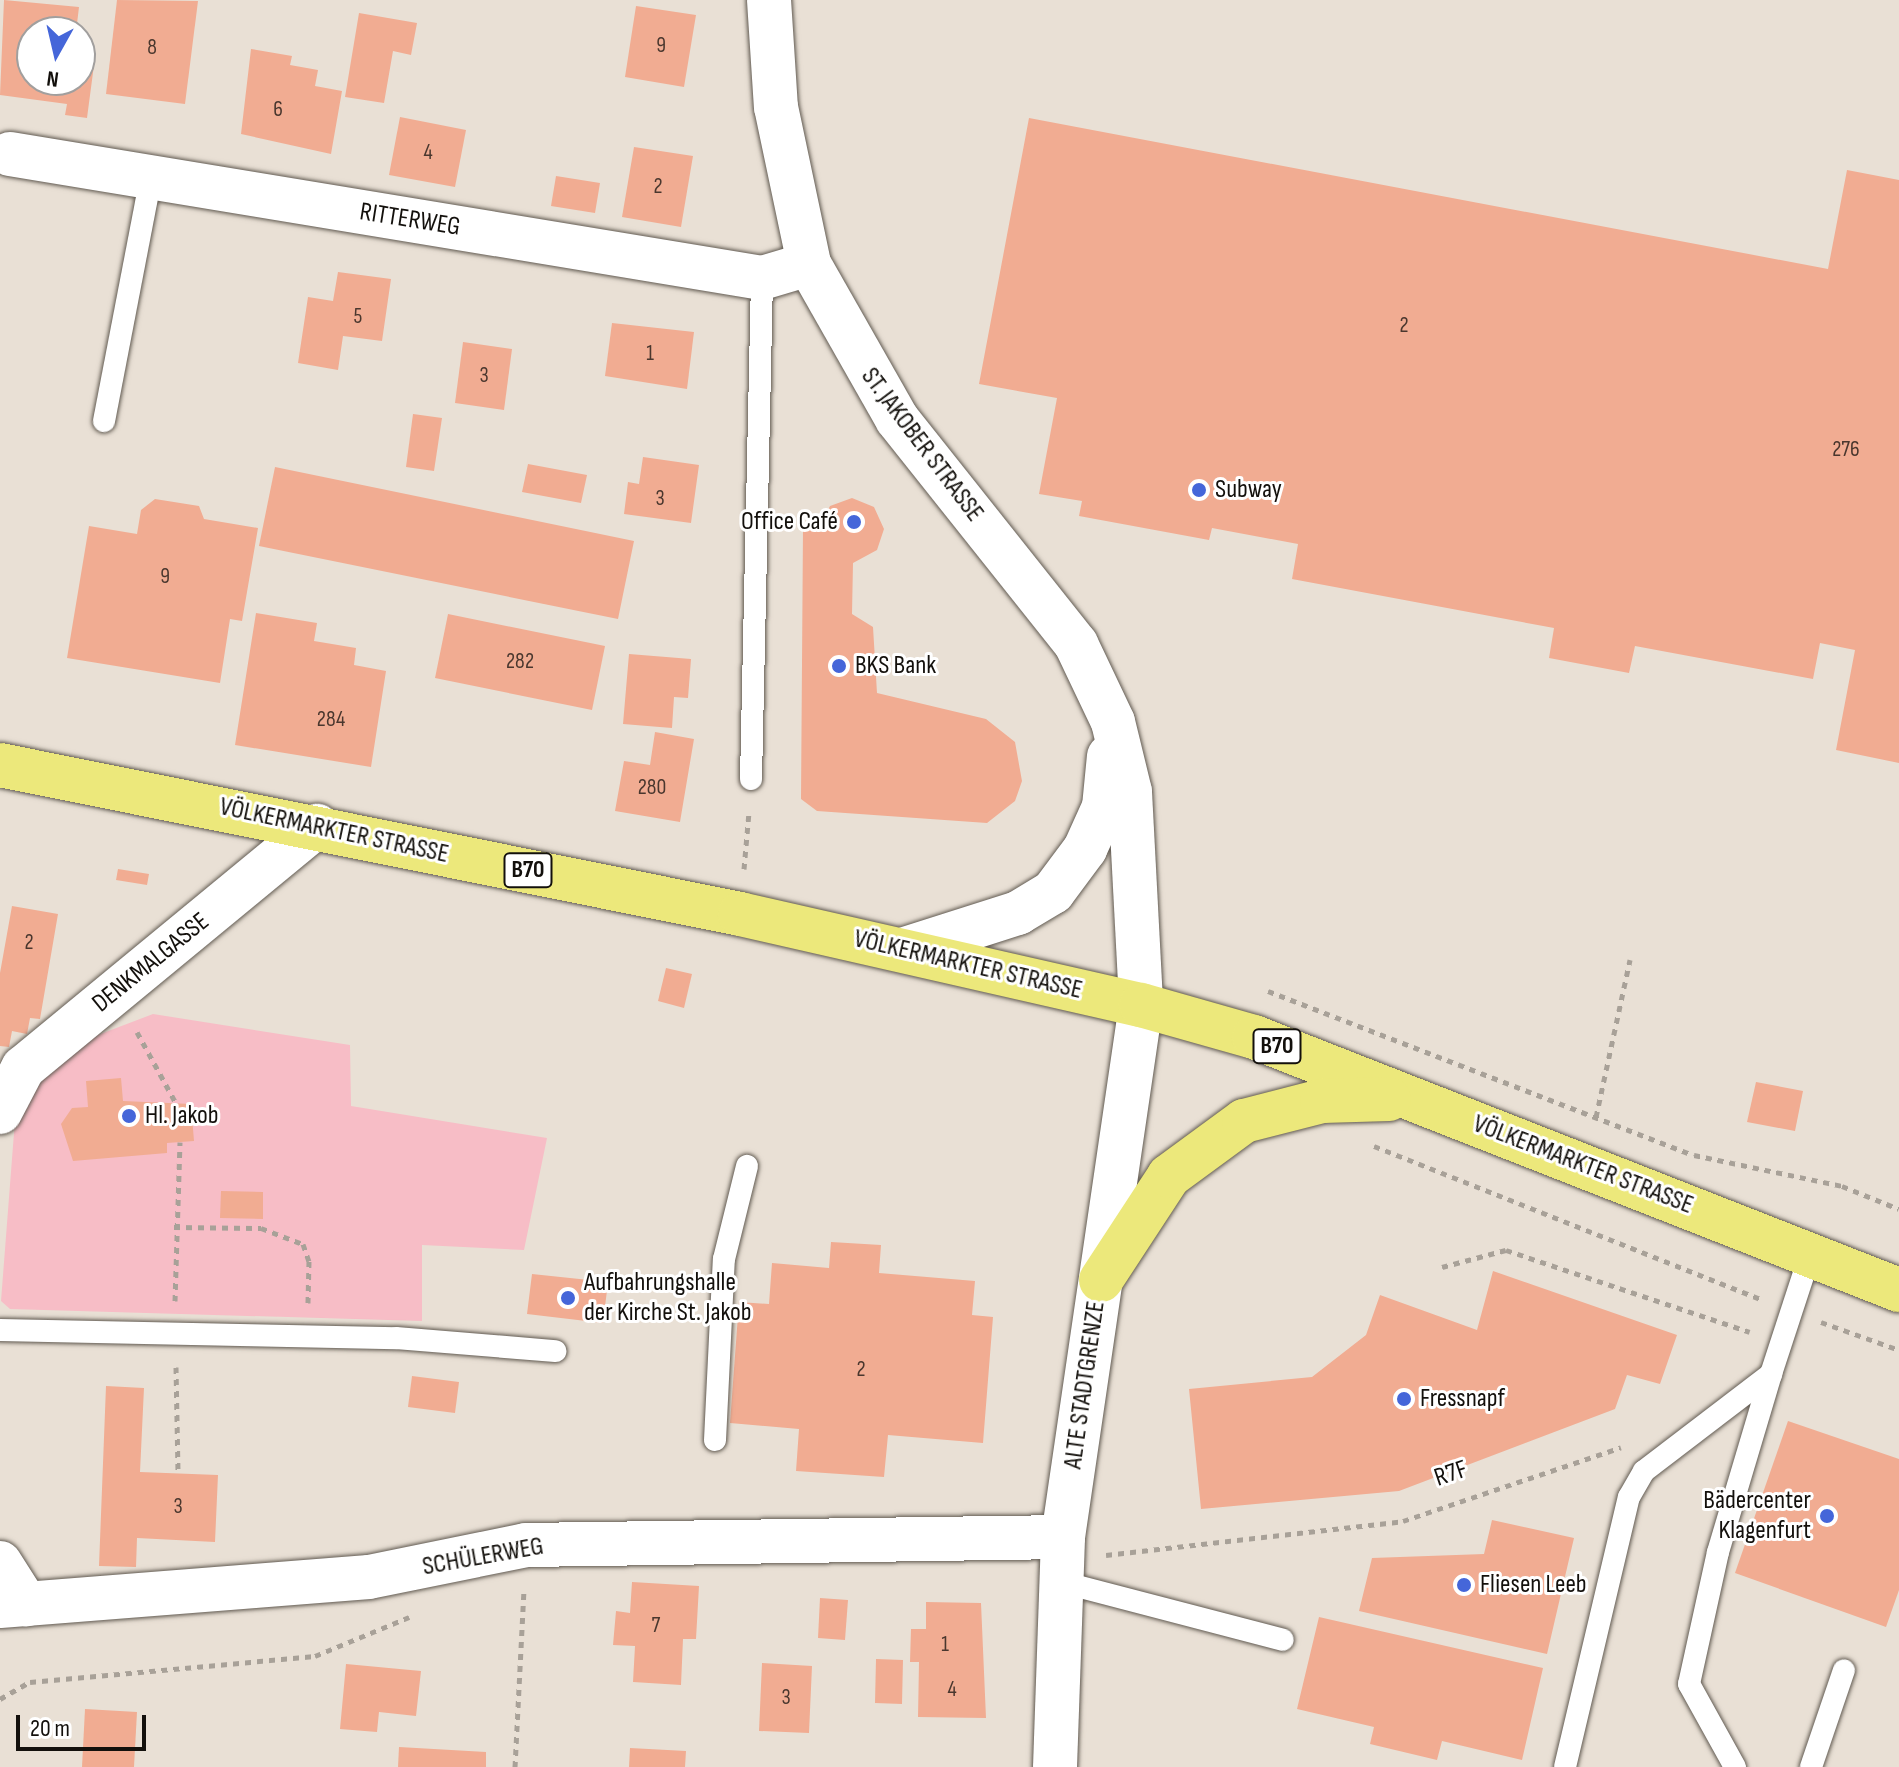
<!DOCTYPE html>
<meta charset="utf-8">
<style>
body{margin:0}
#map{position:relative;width:1899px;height:1767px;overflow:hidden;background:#e9e0d5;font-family:"Sofia Sans Condensed",sans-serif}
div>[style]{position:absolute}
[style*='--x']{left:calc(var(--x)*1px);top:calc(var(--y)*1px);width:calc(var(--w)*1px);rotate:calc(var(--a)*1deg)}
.green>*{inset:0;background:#f7bdc6}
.building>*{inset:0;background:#f1ac92}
.path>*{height:5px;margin-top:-2.5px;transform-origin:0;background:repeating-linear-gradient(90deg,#a8a198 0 6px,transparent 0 12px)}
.roads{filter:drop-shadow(0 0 2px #615a51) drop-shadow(0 0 2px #615a51)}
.service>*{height:22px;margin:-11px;padding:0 11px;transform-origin:11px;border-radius:11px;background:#fff}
.minor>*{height:44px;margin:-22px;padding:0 22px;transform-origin:22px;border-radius:22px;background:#fff}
.tertiary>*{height:44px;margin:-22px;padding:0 22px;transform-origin:22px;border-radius:22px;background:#fff}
.secondary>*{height:44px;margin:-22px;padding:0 22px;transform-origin:22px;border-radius:22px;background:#fff}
.primary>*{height:44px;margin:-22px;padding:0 22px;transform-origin:22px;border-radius:22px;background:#ece87b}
.dots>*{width:22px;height:22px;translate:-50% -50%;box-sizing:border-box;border:4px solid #fff;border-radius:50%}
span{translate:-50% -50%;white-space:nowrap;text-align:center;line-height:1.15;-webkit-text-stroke:6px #fff;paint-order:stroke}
.number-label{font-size:22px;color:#4a372e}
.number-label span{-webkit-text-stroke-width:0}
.shield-label span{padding:2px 6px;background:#fff;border:2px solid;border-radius:6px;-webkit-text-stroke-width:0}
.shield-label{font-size:24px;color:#13100c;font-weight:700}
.street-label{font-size:26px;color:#13100c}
.poi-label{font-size:26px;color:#13100c}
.left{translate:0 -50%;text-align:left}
.right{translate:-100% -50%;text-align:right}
.north{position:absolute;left:16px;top:16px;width:80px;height:80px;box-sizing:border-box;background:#fff;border:2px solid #a19f9e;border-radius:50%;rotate:188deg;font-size:22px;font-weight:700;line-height:32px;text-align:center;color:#13100c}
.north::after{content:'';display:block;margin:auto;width:28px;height:36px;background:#4566d9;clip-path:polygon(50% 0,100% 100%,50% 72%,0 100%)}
.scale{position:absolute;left:16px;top:1715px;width:130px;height:36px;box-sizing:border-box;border:4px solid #13100c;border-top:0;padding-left:10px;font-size:24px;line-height:28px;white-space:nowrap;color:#13100c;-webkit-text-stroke:6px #fff;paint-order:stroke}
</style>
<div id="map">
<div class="green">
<div style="clip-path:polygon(153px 1014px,350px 1045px,351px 1106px,547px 1138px,524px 1250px,422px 1245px,422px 1321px,10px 1309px,1px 1301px,16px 1107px,56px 1051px)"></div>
</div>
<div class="building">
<div style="clip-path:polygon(4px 0,79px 7px,76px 32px,32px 32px,32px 80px,80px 80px,80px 63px,94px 65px,87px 118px,65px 115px,67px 104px,0 95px)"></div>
<div style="clip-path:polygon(117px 0,198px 1px,185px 104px,106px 94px)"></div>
<div style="clip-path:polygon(636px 6px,696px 15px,684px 87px,625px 77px)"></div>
<div style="clip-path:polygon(359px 13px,417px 23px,411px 55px,393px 51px,384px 103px,345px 97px)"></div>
<div style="clip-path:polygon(251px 49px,292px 56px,290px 65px,318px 70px,315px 86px,342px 91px,331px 154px,241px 134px)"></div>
<div style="clip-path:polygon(400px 117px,466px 130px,455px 187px,389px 175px)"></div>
<div style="clip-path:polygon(1029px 118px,1828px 269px,1847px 170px,1899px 180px,1899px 763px,1836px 750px,1855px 650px,1820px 643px,1813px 679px,1635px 646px,1629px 673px,1549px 658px,1554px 628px,1292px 579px,1298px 544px,1212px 528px,1209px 540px,1079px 516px,1082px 501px,1039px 494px,1057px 398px,979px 384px)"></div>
<div style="clip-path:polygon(634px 147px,693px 156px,681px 227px,622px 217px)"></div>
<div style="clip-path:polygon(556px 176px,600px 183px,595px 213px,551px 206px)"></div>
<div style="clip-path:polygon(338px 272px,391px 279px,382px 341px,343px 336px,338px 370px,298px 363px,308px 297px,333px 301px)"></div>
<div style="clip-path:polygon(612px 323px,694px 332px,687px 389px,605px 376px)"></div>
<div style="clip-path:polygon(463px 342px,512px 349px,504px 410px,455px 403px)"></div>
<div style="clip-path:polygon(413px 414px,442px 418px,434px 471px,406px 467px)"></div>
<div style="clip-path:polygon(643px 457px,699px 465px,691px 523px,624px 514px,628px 482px,639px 484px)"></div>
<div style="clip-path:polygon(528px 464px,587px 475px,581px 503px,522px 492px)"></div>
<div style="clip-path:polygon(275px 467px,634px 541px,618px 619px,259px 546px)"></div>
<div style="clip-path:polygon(852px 498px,874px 507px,884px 529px,877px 550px,853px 563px,852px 614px,873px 627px,877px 693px,986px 719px,1015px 742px,1022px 781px,1015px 801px,987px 823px,817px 811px,801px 799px,803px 527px,819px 527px,830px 506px)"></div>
<div style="clip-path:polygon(155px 499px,199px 506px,204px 519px,258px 528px,242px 621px,230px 619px,220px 683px,67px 658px,89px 526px,137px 534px,141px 510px)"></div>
<div style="clip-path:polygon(256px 613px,317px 623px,314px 641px,356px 648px,354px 665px,386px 671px,371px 767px,235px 745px)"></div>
<div style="clip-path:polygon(448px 614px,605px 646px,592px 710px,435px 678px)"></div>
<div style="clip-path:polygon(629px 654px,691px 659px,688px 698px,674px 697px,672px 728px,623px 724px)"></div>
<div style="clip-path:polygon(655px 732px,694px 739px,680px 822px,615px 811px,624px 761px,650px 765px)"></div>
<div style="clip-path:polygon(118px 869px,149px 874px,147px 885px,116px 880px)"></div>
<div style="clip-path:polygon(12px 906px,58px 914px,40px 1019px,30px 1018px,27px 1034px,12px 1031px,9px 1047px,0 1046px,0 973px)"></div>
<div style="clip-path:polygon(666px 968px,692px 974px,684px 1008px,658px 1001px)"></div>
<div style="clip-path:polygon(121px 1078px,123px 1101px,191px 1104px,194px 1141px,167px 1143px,167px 1153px,73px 1161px,61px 1124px,72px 1108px,88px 1107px,86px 1081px)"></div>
<div style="clip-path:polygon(1756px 1082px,1803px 1091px,1795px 1131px,1747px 1122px)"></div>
<div style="clip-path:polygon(221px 1191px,263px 1192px,263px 1219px,220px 1218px)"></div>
<div style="clip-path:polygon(831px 1242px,881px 1245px,879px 1273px,975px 1281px,972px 1315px,993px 1317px,983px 1443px,888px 1435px,884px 1477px,796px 1471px,799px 1429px,730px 1423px,739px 1302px,769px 1304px,772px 1263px,829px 1268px)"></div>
<div style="clip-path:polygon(1493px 1271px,1677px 1335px,1660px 1384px,1627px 1375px,1615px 1409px,1399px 1491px,1201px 1509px,1189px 1389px,1312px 1377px,1366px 1335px,1380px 1295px,1477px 1330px)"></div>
<div style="clip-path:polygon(532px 1274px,608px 1282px,603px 1323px,527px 1314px)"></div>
<div style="clip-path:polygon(412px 1376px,459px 1382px,455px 1413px,408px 1407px)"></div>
<div style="clip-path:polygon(106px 1386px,144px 1388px,140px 1472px,218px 1475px,215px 1542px,137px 1538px,136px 1567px,99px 1566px)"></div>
<div style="clip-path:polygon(1788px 1421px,1899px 1459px,1899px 1590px,1886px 1627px,1735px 1573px)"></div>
<div style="clip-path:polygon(1492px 1520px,1574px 1538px,1547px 1654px,1359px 1611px,1372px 1558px,1484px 1554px)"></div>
<div style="clip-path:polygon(632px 1582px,699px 1586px,696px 1639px,683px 1639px,681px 1685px,633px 1682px,635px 1646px,613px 1645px,616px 1611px,630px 1613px)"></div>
<div style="clip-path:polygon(820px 1598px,848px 1600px,845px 1640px,818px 1638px)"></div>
<div style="clip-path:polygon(926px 1602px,981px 1603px,986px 1718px,918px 1717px,919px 1662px,910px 1662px,911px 1629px,926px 1629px)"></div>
<div style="clip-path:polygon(1319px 1617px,1543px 1668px,1522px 1760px,1442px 1741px,1437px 1760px,1370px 1744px,1374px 1727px,1297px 1709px)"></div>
<div style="clip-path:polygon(876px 1659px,903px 1660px,902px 1704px,875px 1703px)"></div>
<div style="clip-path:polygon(762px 1663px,812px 1666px,809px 1733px,759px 1731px)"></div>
<div style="clip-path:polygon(346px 1664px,421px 1671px,416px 1716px,379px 1712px,377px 1732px,340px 1729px)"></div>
<div style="clip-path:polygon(85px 1709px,137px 1712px,134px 1767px,82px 1767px)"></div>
<div style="clip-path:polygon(399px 1747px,486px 1752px,486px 1767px,398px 1767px)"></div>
<div style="clip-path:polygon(630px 1748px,686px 1751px,685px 1767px,629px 1767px)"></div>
</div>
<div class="path">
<div style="--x:744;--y:869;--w:57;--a:-85"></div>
<div style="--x:1268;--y:991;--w:456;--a:21.1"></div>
<div style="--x:1694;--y:1155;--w:151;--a:11.8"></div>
<div style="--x:1842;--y:1186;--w:61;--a:22"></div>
<div style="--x:137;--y:1032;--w:83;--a:61.3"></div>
<div style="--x:1596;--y:1117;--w:161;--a:-77.8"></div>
<div style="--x:1374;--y:1146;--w:418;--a:21.6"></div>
<div style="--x:174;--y:1227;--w:87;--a:0.7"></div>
<div style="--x:261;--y:1228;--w:45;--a:20.9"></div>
<div style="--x:303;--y:1244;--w:18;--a:71"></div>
<div style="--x:309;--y:1261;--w:42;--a:91.4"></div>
<div style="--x:1442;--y:1267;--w:66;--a:-14.9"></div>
<div style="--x:1506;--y:1250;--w:257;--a:18.6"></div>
<div style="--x:175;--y:1301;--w:159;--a:-88.2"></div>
<div style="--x:1821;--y:1322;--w:83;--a:19.7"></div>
<div style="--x:176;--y:1367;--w:106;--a:88.9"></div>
<div style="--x:1106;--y:1555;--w:299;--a:-6.5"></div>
<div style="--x:1403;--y:1521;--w:230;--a:-18.7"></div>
<div style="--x:0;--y:1699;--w:34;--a:-30"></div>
<div style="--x:30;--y:1682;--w:286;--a:-5.2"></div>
<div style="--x:315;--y:1656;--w:102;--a:-22.5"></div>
<div style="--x:515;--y:1767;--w:177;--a:-87.1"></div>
</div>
<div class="roads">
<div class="service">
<div style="--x:104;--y:421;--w:248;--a:-79.1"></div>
<div style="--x:751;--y:779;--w:501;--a:-88.74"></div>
<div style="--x:0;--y:1330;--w:396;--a:1.2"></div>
<div style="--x:396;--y:1338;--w:160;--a:4.7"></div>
<div style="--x:715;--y:1440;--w:181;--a:-87.2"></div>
<div style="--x:724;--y:1259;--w:96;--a:-76.1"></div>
<div style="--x:1061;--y:1582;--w:229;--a:14.6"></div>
<div style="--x:1565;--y:1767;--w:277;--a:-76.7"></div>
<div style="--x:1629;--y:1497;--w:30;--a:-60"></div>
<div style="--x:1644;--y:1471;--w:160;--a:-37.4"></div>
<div style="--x:1771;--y:1374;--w:125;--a:-71.9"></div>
<div style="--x:1735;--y:1767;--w:95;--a:-119"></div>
<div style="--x:1689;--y:1684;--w:135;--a:-77.6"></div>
<div style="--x:1718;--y:1552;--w:186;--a:-73.4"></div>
<div style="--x:1811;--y:1767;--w:102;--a:-71.2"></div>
</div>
<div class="minor">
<div style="--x:10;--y:154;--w:762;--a:9.36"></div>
<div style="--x:762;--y:278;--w:49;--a:-16.6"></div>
<div style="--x:0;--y:1112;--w:50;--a:-62.4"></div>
<div style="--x:23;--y:1068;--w:381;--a:-39.5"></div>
<div style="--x:0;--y:1563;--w:49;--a:57.6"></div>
<div style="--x:0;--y:1606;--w:370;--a:-4.5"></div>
<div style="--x:369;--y:1577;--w:160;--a:-11.5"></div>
<div style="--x:526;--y:1545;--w:537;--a:-0.85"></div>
</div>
<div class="tertiary">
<div style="--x:1055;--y:1767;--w:230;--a:-88"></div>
<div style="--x:1063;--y:1537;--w:538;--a:-81.66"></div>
</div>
<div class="secondary">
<div style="--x:769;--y:0;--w:107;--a:86.3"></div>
<div style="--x:776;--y:107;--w:160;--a:78.1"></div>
<div style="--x:809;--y:264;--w:178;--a:60.4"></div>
<div style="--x:897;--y:419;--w:288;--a:51.5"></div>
<div style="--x:1076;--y:644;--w:86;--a:64.6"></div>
<div style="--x:1113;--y:722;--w:72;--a:76.3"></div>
<div style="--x:1130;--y:792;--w:213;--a:87"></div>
<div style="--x:902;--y:950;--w:122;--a:-17.7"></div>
<div style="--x:1018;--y:913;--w:41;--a:-31"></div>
<div style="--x:1053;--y:892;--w:54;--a:-53.3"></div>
<div style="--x:1085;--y:849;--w:46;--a:-65.7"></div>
<div style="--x:1104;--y:807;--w:51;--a:-84.4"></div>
</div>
<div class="primary">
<div style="--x:0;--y:765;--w:755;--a:11.38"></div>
<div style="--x:740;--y:914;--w:411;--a:12.8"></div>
<div style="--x:1141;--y:1005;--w:117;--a:15.8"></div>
<div style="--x:1254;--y:1037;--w:693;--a:21.42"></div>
<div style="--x:1101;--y:1280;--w:124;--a:-56.8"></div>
<div style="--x:1169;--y:1176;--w:93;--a:-36.3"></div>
<div style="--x:1244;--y:1121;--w:81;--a:-14.4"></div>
<div style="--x:1322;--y:1101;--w:67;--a:-1.7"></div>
</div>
</div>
<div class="dots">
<div style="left:1199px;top:490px;background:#4566d9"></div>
<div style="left:854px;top:522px;background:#4566d9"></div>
<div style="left:839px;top:666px;background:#4566d9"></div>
<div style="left:129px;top:1116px;background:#4566d9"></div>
<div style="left:568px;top:1298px;background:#4566d9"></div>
<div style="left:1404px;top:1399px;background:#4566d9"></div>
<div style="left:1827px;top:1516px;background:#4566d9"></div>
<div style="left:1464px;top:1585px;background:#4566d9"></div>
</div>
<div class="number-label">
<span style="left:661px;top:46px">9</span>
<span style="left:152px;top:48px">8</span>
<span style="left:278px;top:110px">6</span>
<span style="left:428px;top:153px">4</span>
<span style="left:658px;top:187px">2</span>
<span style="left:358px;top:317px">5</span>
<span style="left:1404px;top:326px">2</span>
<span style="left:650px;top:354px">1</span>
<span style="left:484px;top:376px">3</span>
<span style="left:1846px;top:450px">276</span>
<span style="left:660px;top:499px">3</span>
<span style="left:165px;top:577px">9</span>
<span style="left:520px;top:662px">282</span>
<span style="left:331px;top:720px">284</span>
<span style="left:652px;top:788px">280</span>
<span style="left:29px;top:943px">2</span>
<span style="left:861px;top:1370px">2</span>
<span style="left:178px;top:1507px">3</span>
<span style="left:656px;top:1626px">7</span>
<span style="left:945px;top:1645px">1</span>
<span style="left:952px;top:1690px">4</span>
<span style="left:786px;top:1698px">3</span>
</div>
<div class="shield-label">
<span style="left:528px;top:870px">B70</span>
<span style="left:1277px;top:1046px">B70</span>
</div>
<div class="street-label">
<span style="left:410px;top:220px;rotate:9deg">RITTERWEG</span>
<span style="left:922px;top:445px;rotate:53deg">ST. JAKOBER STRASSE</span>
<span style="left:334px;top:831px;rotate:12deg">VÖLKERMARKTER STRASSE</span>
<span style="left:151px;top:963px;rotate:-39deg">DENKMALGASSE</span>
<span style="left:968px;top:965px;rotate:13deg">VÖLKERMARKTER STRASSE</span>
<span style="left:1583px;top:1165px;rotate:21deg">VÖLKERMARKTER STRASSE</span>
<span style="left:1085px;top:1385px;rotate:-82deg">ALTE STADTGRENZE</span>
<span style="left:1451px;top:1474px;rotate:-19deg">R7F</span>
<span style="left:483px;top:1557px;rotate:-10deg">SCHÜLERWEG</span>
</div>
<div class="poi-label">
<span class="left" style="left:1215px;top:490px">Subway</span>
<span class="right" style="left:838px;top:522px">Office Café</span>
<span class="left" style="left:855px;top:666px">BKS Bank</span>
<span class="left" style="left:145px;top:1116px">Hl. Jakob</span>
<span class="left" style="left:584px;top:1298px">Aufbahrungshalle<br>der Kirche St. Jakob</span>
<span class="left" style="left:1420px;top:1399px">Fressnapf</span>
<span class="right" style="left:1811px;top:1516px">Bädercenter<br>Klagenfurt</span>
<span class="left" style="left:1480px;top:1585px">Fliesen Leeb</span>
</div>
<div class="north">N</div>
<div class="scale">20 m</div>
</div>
